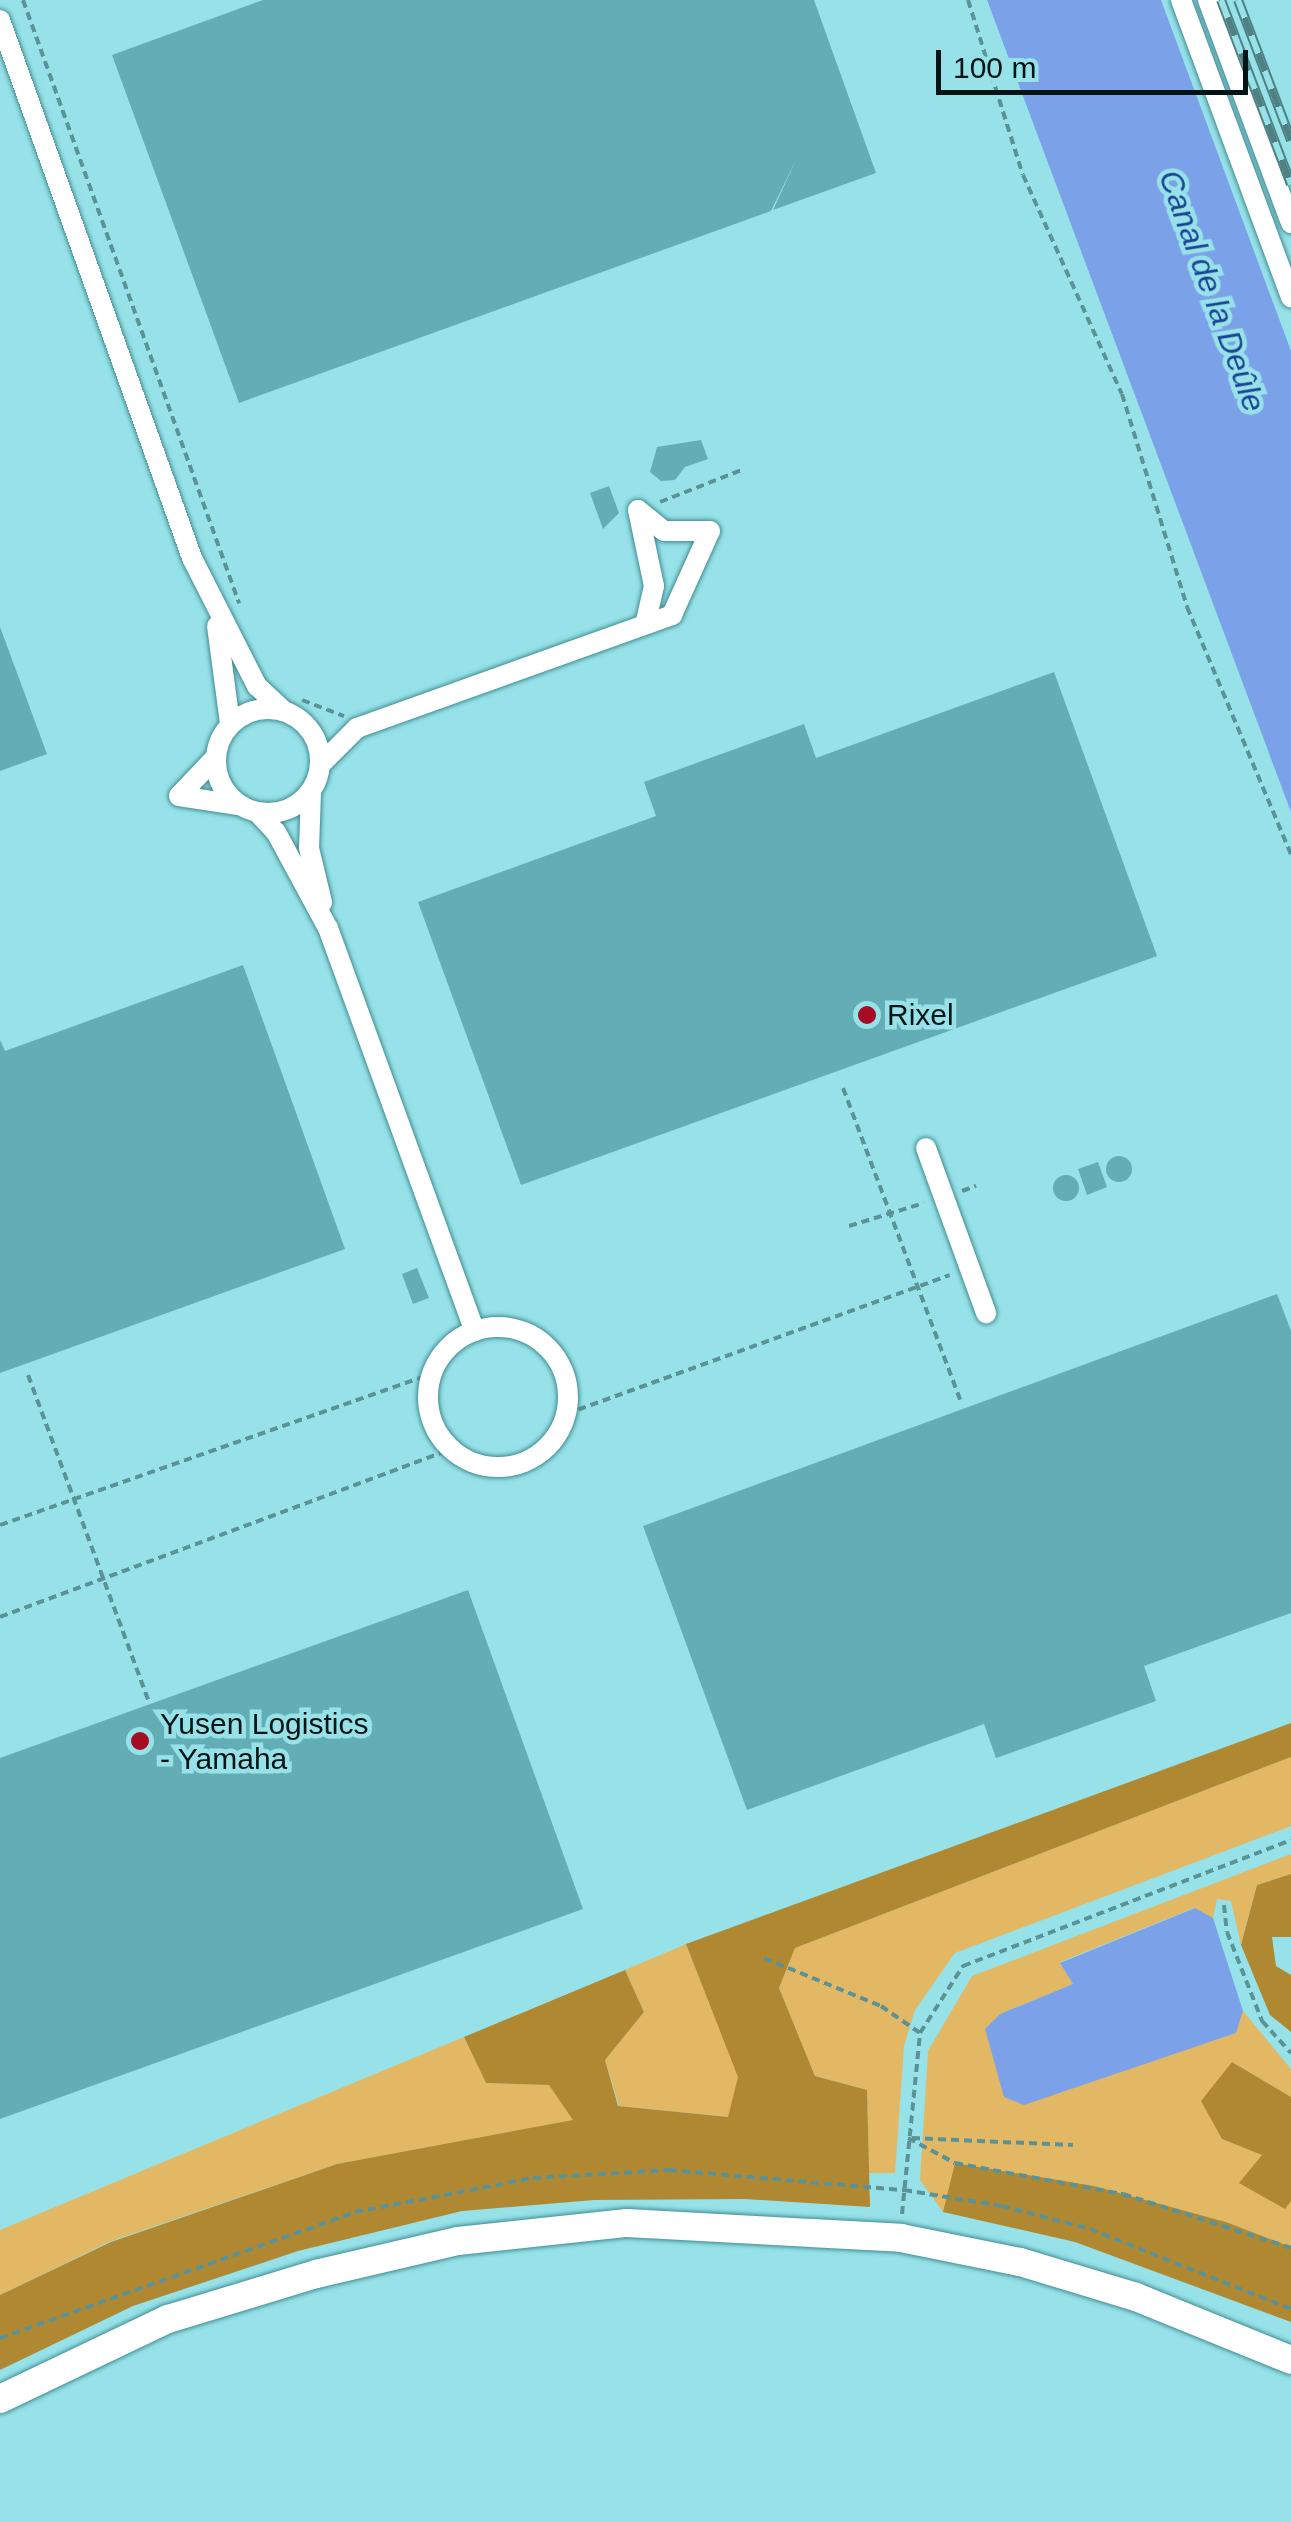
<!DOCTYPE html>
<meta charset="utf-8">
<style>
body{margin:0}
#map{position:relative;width:1291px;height:2522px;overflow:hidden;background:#96e2e8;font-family:Helvetica,sans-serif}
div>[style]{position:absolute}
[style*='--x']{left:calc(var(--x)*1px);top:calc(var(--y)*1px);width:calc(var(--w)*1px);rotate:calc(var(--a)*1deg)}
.green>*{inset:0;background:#e3b865}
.forest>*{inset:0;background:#b18832}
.water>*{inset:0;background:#7ba2e9}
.building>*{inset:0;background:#63aeb4}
.round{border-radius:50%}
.path>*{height:4px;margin-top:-2px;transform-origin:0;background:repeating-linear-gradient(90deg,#5b9296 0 8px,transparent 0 13px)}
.roads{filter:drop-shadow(0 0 2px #418c92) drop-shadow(0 0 2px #418c92)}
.minor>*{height:20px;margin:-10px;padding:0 10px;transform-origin:10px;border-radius:10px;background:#fff}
.minor>.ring{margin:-10px;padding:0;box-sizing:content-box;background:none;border:20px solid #fff;border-radius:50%}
.major>*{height:28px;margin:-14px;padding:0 14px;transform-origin:14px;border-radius:14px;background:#fff}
.rail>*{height:10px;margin-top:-5px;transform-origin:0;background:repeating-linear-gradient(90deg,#96e2e8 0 19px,#4f8084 0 38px);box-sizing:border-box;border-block:2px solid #4f8084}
.dots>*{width:28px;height:28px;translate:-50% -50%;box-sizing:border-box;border:5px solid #96e2e8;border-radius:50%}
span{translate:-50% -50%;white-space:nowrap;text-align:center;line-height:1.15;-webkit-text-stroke:9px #96e2e8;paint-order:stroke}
.poi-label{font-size:30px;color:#001416}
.left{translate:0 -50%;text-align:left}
.water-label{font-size:32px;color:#1a4395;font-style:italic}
.scale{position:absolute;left:936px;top:50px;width:312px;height:45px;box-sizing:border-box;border:5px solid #001416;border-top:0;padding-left:12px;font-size:30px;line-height:35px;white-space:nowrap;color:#001416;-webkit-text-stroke:8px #96e2e8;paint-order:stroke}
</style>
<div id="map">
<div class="green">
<div style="clip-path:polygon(1291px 1757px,1291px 1826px,955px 1953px,915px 2010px,904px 2046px,895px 2173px,869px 2173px,867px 2090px,815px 2076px,779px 1988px,795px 1948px)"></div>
<div style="clip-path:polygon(1291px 1854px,1291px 1874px,1257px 1885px,1241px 1945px,1231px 1901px,1217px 1899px,1213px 1918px,1194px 1908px,1060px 1962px,1073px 1984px,1000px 2014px,1235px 2033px,1243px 2011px,1291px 2069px,1291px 2097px,1232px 2062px,1222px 2139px,1263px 2155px,1285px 2208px,1291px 2201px,1291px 2247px,1226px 2222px,1094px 2186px,956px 2163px,943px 2212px,920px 2180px,928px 2051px,972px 1976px)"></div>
<div style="clip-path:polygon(686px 1944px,739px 2077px,729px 2117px,619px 2106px,605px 2060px,644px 2012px,625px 1970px)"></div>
<div style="clip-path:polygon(464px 2037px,486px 2083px,549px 2085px,574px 2120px,337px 2164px,111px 2241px,0 2295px,0 2230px)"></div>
</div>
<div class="forest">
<div style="clip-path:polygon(1291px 1723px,1291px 1757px,795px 1948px,779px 1988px,815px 2076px,867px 2090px,870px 2207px,745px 2199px,594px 2200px,462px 2211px,298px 2251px,133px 2306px,0 2370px,0 2295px,111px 2242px,337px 2164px,573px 2120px,549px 2085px,486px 2083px,464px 2037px,625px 1970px,644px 2012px,605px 2060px,618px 2106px,728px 2117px,738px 2077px,686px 1944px)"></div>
<div style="clip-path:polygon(1291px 1874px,1291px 1937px,1272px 1937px,1276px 1966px,1291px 1975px,1291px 2032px,1270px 2015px,1241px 1945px,1257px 1885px)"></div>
<div style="clip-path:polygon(1232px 2062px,1291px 2097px,1291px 2201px,1285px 2209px,1239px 2183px,1262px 2155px,1222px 2139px,1201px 2101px)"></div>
<div style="clip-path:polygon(955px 2163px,1094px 2186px,1226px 2222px,1291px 2247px,1291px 2322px,1075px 2242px,943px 2212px)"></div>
</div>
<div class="water">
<div style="clip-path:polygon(987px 0,1161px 0,1291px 351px,1291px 812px)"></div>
<div style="clip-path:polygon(1195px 1908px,1213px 1918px,1243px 2011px,1236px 2033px,1024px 2105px,1004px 2097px,985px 2029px,1000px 2014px,1073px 1984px,1060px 1963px)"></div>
</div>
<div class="building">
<div style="clip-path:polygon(263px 0,814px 0,876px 173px,773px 210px,797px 158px,771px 211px,239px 403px,112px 55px)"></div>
<div style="clip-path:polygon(701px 440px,708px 459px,685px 467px,675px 480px,661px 481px,650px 472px,657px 447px)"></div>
<div style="clip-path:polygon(609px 486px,619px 513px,603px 529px,590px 493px)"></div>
<div style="clip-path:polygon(0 627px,47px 754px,0 771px)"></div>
<div style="clip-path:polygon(1054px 672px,1157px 956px,521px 1185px,418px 902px,656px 816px,644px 782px,804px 724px,816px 758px)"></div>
<div style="clip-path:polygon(243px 965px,345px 1249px,0 1373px,0 1040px,5px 1051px)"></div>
<div class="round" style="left:1106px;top:1156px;width:26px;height:26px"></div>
<div style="clip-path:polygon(1098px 1162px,1107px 1187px,1087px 1195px,1078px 1169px)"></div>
<div class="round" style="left:1053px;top:1175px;width:26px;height:26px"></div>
<div style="clip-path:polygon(417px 1268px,429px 1298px,413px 1304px,402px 1274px)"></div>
<div style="clip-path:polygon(1277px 1294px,1291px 1331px,1291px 1613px,1144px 1666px,1156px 1701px,996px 1758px,984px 1724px,747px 1810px,643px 1526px)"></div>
<div style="clip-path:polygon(468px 1590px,583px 1909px,0 2119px,0 1758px)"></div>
</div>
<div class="path">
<div style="--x:23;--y:0;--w:641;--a:70.29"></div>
<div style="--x:968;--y:0;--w:183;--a:72.6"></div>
<div style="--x:1023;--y:175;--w:240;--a:65.7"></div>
<div style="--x:1122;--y:394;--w:223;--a:73"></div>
<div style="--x:1187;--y:607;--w:269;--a:67.2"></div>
<div style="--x:660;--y:502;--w:90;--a:-21.4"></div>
<div style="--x:302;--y:700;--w:45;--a:20.9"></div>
<div style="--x:843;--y:1088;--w:333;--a:69.4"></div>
<div style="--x:962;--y:1191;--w:15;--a:-20"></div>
<div style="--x:849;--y:1226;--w:78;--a:-17"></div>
<div style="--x:28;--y:1375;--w:346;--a:69.7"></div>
<div style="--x:566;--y:1414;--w:408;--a:-19.9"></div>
<div style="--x:0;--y:1525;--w:458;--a:-19.3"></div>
<div style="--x:0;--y:1617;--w:482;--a:-20.4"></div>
<div style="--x:1224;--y:1905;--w:27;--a:84"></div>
<div style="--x:1227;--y:1932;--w:96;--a:68.5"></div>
<div style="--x:1262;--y:2021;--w:43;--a:47.8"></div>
<div style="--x:764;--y:1958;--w:126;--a:22.3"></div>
<div style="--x:881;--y:2006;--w:47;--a:34.7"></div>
<div style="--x:908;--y:2138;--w:53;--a:28"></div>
<div style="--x:955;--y:2163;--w:171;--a:10.5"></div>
<div style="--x:1123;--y:2194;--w:176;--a:17.8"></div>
<div style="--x:912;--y:2138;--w:161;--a:2.5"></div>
<div style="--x:902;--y:2214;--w:182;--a:-84.3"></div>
<div style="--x:920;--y:2033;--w:80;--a:-57.3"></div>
<div style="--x:963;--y:1966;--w:351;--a:-21"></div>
<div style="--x:0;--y:2338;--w:377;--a:-19.5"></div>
<div style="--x:355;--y:2212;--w:181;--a:-10.8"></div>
<div style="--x:533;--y:2178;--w:136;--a:-3.4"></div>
<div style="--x:669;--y:2170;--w:236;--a:4.9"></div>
<div style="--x:904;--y:2190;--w:99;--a:9.3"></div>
<div style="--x:1002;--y:2206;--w:91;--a:14.6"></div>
<div style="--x:1090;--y:2229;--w:216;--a:21.7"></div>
</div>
<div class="roads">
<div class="minor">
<div style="--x:1181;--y:0;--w:317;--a:69.7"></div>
<div style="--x:1208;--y:0;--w:238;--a:69.6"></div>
<div style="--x:0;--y:20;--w:571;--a:70.36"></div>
<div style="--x:192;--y:558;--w:144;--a:63.1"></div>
<div style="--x:257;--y:686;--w:35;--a:43"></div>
<div style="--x:638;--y:510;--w:78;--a:78.1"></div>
<div style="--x:654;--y:586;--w:39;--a:103"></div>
<div style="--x:638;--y:510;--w:33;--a:39"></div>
<div style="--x:664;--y:531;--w:46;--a:0"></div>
<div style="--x:217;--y:626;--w:99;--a:82.4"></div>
<div class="ring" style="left:216px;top:709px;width:84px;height:84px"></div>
<div style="--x:215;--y:758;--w:52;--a:133.5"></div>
<div style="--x:179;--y:796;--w:60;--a:8.7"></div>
<div style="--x:321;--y:764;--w:51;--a:-45"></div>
<div style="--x:357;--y:728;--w:335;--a:-19.7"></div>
<div style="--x:672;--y:615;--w:92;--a:-65.7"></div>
<div style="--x:311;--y:792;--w:56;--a:92"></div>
<div style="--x:309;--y:848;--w:56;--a:76.5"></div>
<div style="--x:258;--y:813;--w:26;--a:47"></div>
<div style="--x:276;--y:832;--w:109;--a:61.6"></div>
<div style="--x:328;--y:928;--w:429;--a:70"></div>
<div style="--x:926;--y:1148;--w:176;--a:70"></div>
<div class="ring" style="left:428px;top:1327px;width:120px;height:120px"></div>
</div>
<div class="major">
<div style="--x:0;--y:2399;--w:186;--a:-25.5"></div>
<div style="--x:168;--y:2319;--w:155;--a:-16.9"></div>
<div style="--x:316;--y:2274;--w:146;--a:-13.1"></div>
<div style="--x:458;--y:2241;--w:170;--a:-6.1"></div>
<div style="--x:627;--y:2223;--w:274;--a:3.1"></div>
<div style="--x:901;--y:2238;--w:121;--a:11.4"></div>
<div style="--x:1020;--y:2262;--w:121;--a:16.8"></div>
<div style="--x:1136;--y:2297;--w:167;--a:22.1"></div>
</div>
</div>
<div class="rail">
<div style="--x:1221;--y:0;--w:197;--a:69.2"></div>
<div style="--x:1238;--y:0;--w:150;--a:69.3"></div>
</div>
<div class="dots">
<div style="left:867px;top:1015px;background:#a60d25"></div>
<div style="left:140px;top:1741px;background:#a60d25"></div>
</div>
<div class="poi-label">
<span class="left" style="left:887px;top:1015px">Rixel</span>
<span class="left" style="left:160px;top:1741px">Yusen Logistics<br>- Yamaha</span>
</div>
<div class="water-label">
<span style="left:1212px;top:291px;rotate:70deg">Canal de la Deûle</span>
</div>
<div class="scale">100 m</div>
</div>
